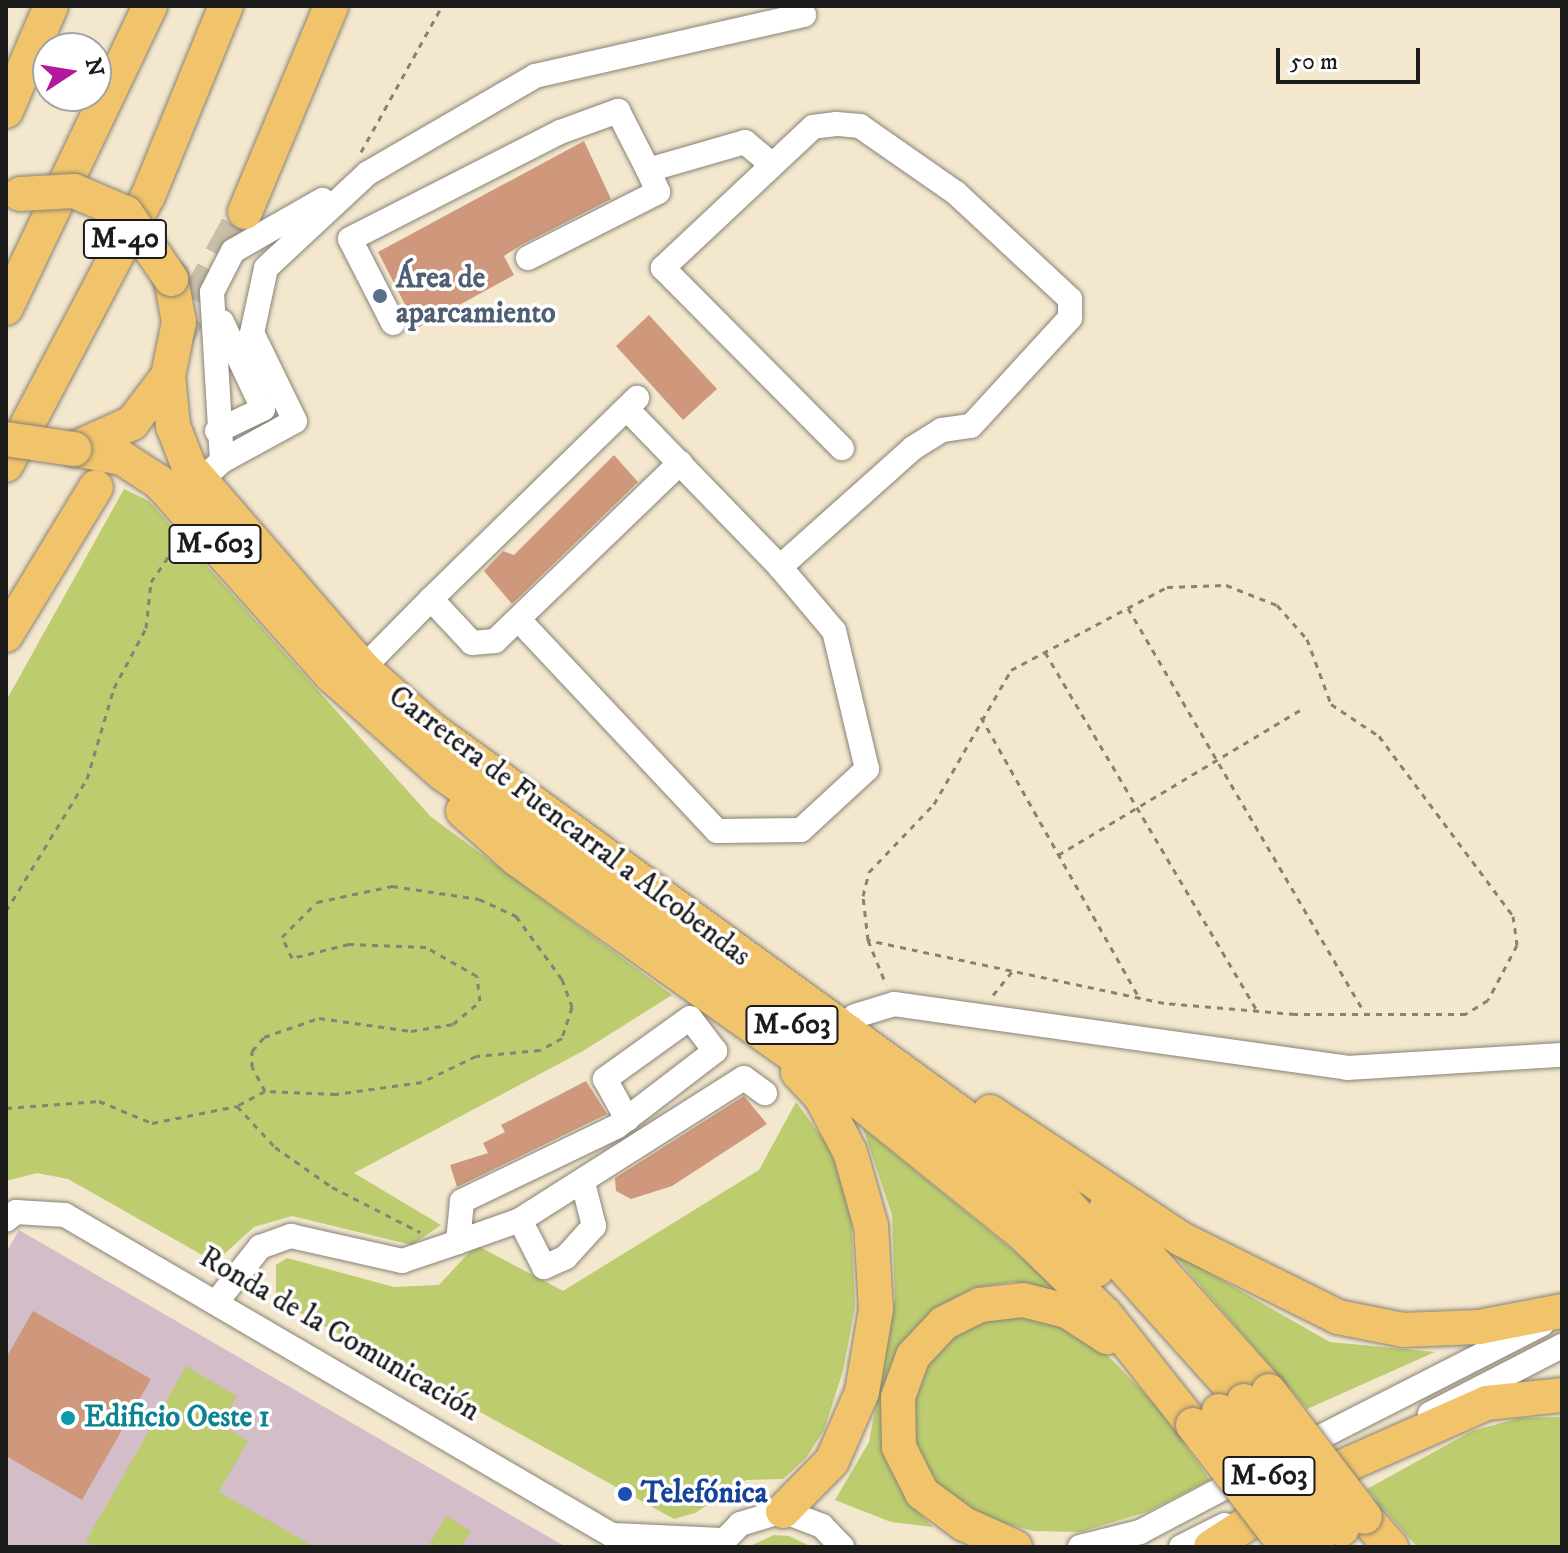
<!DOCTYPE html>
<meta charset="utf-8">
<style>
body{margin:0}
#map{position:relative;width:1568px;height:1553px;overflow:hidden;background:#f3e7ce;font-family:"IM FELL DW Pica",serif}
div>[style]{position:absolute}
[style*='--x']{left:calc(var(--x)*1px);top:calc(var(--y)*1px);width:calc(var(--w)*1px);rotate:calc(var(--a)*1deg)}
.industrial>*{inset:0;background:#d2bdc8}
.green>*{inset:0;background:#bccc6f}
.building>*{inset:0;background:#cf987c}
.highway-tunnel>*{height:34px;margin-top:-17px;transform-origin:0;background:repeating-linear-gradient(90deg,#c8beaa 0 34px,transparent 0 51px)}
.path>*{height:3px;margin-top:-1.5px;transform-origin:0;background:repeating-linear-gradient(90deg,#888275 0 6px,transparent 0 12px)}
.roads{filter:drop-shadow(0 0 2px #888275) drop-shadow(0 0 2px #888275)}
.minor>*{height:24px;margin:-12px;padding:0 12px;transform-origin:12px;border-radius:12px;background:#fff}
.highway>*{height:34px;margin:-17px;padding:0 17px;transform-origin:17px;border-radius:17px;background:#f1c36a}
.bridges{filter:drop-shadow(0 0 2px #888275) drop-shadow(0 0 2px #888275)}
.highway-bridge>*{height:34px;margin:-17px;padding:0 17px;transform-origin:17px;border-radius:17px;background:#f1c36a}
.dots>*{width:22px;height:22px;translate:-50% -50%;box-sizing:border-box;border:4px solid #fff;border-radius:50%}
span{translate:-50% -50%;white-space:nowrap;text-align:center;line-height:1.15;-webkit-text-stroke:7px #fff;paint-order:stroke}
.shield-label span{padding:2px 6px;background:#fff;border:2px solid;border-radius:6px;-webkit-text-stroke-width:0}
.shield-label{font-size:28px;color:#1c1c1c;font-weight:700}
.service-label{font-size:30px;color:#4e5e75;font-weight:700}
.left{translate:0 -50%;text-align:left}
.street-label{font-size:30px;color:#1c1c1c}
.culture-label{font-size:30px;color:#0d838f;font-weight:700}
.transit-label{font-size:30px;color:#164399;font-weight:700}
.frame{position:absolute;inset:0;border:8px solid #1c1c1c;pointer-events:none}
.north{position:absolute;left:32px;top:32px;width:80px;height:80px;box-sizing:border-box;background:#fff;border:2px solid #a4a4a4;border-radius:50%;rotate:78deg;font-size:22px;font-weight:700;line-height:32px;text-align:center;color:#1c1c1c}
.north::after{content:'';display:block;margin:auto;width:28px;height:36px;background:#b5179e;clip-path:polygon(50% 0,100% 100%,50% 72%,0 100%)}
.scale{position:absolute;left:1276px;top:48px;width:144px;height:36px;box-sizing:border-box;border:4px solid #1c1c1c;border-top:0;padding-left:10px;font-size:24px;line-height:28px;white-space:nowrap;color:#1c1c1c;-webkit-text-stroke:6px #fff;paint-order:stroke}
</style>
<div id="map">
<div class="industrial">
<div style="clip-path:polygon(19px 1230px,566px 1547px,6px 1547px,6px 1253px)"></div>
</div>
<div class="green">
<div style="clip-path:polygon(124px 489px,149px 501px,430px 816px,672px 995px,583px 1051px,354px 1173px,441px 1225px,412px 1245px,292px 1216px,254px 1227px,220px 1258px,204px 1256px,68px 1179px,37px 1173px,6px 1181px,6px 701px)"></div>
<div style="clip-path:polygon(796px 1102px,832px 1151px,851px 1210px,855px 1307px,843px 1371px,824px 1430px,806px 1458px,783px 1479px,746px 1480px,695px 1513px,674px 1519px,281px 1302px,276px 1292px,276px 1265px,287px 1258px,394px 1287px,439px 1285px,476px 1245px,563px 1291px,759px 1170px)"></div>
<div style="clip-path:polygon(863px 1128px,1064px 1292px,1013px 1282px,973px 1288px,932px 1312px,883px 1419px,887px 1462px,907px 1501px,933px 1527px,891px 1522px,835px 1500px,869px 1442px,895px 1298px,892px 1215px)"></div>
<div style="clip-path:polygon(1171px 1251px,1330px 1342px,1435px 1352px,1307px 1409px)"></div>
<div style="clip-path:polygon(1023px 1313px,1085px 1332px,1157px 1406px,1210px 1480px,1147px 1512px,1080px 1532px,1033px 1531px,984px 1518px,941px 1491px,915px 1445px,914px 1398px,930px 1359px,969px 1323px)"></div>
<div style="clip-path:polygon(186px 1366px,237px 1396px,221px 1425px,248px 1441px,219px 1492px,315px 1547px,97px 1547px,86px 1541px)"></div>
<div style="clip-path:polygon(1562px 1417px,1562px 1547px,1417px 1547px,1367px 1489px,1472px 1431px,1519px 1418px)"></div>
<div style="clip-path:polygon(446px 1516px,471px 1531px,461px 1547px,428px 1547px)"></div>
<div style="clip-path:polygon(774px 1535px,789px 1536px,812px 1547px,748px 1547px)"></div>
</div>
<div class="building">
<div style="clip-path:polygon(584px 141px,611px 199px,521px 245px,504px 256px,514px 275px,417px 328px,378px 252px)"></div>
<div style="clip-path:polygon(649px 315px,717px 389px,683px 420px,616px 346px)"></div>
<div style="clip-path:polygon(614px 455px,638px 482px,512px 604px,484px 571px,503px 551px,514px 555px)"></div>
<div style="clip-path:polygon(586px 1081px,607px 1114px,457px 1187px,450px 1165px,488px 1153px,483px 1143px,505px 1132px,501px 1125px)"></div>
<div style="clip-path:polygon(744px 1096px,767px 1124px,672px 1186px,631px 1199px,616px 1191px,615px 1178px)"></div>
<div style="clip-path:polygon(33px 1311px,151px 1379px,82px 1500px,6px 1456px,6px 1358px)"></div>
</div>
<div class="highway-tunnel">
<div style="--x:172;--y:346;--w:153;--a:-61.4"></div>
</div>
<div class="path">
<div style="--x:361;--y:152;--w:167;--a:-61"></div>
<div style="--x:1226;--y:585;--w:55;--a:21.4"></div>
<div style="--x:1277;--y:605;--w:45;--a:48.6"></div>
<div style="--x:1307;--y:639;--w:69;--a:69.7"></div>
<div style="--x:1331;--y:704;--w:58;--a:33.7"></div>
<div style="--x:1379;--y:736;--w:224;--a:53.3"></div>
<div style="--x:1513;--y:916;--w:29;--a:82"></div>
<div style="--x:1517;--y:945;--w:62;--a:117.8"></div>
<div style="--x:1488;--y:1000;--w:26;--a:148"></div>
<div style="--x:1466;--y:1014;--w:171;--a:180"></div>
<div style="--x:1295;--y:1014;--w:131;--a:-175.2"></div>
<div style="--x:1164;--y:1003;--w:303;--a:-168"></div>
<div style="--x:868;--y:940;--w:44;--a:-96.5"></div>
<div style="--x:863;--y:896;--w:25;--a:-76"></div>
<div style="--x:869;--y:872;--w:94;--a:-46.3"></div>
<div style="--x:934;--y:804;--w:155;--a:-60.1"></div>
<div style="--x:1011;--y:670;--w:177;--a:-28"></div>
<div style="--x:1167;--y:587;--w:59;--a:-1.9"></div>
<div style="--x:1128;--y:608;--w:468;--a:59.7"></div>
<div style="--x:1045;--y:652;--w:416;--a:59.4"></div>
<div style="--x:981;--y:717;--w:320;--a:60.6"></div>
<div style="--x:1058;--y:855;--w:284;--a:-30.9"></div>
<div style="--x:6;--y:911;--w:155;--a:-58.5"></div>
<div style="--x:87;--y:779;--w:95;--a:-73.5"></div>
<div style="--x:114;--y:688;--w:68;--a:-61.9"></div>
<div style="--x:146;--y:628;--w:46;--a:-83.8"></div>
<div style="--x:151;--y:582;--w:46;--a:-55.6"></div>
<div style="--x:868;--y:940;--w:48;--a:67.8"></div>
<div style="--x:993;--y:995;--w:32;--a:-51"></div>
<div style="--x:265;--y:1091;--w:27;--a:-118"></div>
<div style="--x:252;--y:1067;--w:16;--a:-90"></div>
<div style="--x:252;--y:1051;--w:18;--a:-49"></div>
<div style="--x:264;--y:1037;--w:58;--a:-19.1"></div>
<div style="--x:319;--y:1018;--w:93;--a:8"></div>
<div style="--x:411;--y:1031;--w:43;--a:-9.5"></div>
<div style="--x:453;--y:1024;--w:35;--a:-40"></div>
<div style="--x:480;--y:1001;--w:25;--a:-97"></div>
<div style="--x:477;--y:976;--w:59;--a:-150.4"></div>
<div style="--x:426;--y:947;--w:77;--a:-177.8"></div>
<div style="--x:349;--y:944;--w:59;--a:166.2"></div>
<div style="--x:292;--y:958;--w:23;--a:-115"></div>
<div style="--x:282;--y:937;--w:49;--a:-45"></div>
<div style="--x:317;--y:902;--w:77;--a:-12"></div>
<div style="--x:392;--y:886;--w:88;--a:8.5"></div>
<div style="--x:479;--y:899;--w:41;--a:24.7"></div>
<div style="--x:516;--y:916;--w:78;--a:53.9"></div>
<div style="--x:562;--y:979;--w:30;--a:70"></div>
<div style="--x:572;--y:1007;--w:33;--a:108"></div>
<div style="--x:562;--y:1038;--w:25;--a:151"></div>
<div style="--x:540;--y:1050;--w:64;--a:174.6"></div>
<div style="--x:476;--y:1056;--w:60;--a:154.3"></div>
<div style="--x:422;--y:1082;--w:87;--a:172.1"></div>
<div style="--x:336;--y:1094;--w:71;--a:-177.6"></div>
<div style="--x:265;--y:1091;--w:32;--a:152"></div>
<div style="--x:237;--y:1106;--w:56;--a:47.2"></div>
<div style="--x:275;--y:1147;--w:70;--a:35.1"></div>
<div style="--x:332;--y:1187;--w:99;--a:27.1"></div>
<div style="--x:6;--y:1108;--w:93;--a:-4.3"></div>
<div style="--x:99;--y:1101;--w:57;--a:22.5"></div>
<div style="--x:152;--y:1123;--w:87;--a:-11.3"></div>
</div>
<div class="roads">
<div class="minor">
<div style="--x:528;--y:258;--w:146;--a:-26.9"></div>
<div style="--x:658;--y:192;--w:24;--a:-114"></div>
<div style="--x:393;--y:323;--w:94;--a:-117.1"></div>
<div style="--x:350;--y:239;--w:236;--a:-27"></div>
<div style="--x:560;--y:132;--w:62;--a:-19.9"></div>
<div style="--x:618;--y:111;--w:66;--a:63"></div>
<div style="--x:648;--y:170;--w:101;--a:-16.1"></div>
<div style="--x:745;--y:142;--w:35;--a:40"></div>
<div style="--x:627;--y:409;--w:220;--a:45.9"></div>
<div style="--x:217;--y:431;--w:51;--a:-25.6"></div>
<div style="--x:263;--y:409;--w:96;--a:-115.2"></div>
<div style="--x:222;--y:461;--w:83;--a:-28.7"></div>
<div style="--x:295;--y:421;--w:98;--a:-116"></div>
<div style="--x:252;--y:333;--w:66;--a:-77.8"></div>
<div style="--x:266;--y:268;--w:139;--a:-43"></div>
<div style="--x:368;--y:173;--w:193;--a:-30.1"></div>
<div style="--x:535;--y:76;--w:276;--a:-12.8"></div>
<div style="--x:212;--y:470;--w:13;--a:-42"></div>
<div style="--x:222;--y:461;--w:169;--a:-93.4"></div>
<div style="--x:212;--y:292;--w:46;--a:-62.9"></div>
<div style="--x:233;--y:251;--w:103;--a:-29.8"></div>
<div style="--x:431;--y:599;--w:288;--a:-44.3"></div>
<div style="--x:519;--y:620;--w:289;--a:46.8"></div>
<div style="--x:717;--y:831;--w:84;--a:-0.7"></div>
<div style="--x:801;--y:830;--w:90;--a:-42.7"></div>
<div style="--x:867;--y:769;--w:142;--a:-103.4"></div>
<div style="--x:834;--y:631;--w:84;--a:-130.2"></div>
<div style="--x:780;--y:567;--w:178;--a:-41.8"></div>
<div style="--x:913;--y:448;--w:34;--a:-32"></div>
<div style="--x:942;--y:430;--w:29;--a:-8"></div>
<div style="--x:971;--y:426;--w:147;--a:-47.5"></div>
<div style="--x:1070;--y:318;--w:19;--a:-90"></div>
<div style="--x:1070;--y:299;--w:156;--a:-137.1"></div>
<div style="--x:956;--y:193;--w:117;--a:-145.1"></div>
<div style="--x:860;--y:126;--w:24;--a:-175"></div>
<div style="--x:836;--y:124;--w:23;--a:173"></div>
<div style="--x:813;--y:127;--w:206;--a:136.8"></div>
<div style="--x:663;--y:268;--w:254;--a:45.2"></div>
<div style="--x:363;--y:668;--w:97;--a:-45.4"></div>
<div style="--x:431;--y:599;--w:60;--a:47"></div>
<div style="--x:472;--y:643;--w:23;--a:-5"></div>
<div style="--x:495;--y:641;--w:257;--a:-43.9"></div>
<div style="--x:855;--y:1016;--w:41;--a:-17.1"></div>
<div style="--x:894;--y:1004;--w:457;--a:8"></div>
<div style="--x:1347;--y:1068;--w:215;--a:-3.5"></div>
<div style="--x:6;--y:1220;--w:13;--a:-39"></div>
<div style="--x:16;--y:1212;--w:49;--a:3.5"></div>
<div style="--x:65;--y:1215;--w:657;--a:30.35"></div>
<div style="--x:520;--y:1220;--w:53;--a:62.9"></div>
<div style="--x:544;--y:1267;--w:24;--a:-24"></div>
<div style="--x:566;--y:1257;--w:42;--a:-47.9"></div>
<div style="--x:594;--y:1226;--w:44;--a:-104.3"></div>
<div style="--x:458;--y:1242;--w:66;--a:-19.5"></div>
<div style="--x:520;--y:1220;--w:265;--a:-32.4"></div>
<div style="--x:744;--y:1078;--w:26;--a:36"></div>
<div style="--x:218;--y:1300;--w:68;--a:-51.6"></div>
<div style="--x:260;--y:1247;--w:33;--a:-20"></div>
<div style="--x:291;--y:1236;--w:114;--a:12.7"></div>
<div style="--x:402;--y:1261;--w:59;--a:-18.7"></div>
<div style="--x:458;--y:1242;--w:41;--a:-84.4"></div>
<div style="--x:462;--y:1201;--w:171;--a:-25.7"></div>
<div style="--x:616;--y:1127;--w:125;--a:-37.5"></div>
<div style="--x:715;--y:1051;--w:41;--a:-127.1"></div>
<div style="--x:690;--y:1018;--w:105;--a:144.3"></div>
<div style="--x:605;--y:1079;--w:46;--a:61.2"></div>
<div style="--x:1430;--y:1414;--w:148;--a:-27.3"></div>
<div style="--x:1297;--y:1449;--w:275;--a:-27"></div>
<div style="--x:613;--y:1535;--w:109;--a:2.6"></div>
<div style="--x:718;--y:1547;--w:32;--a:-46"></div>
<div style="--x:740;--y:1524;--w:45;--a:-16.8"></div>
<div style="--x:783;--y:1511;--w:42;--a:21"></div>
<div style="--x:822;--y:1526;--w:29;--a:46"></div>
<div style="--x:1080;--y:1547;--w:62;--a:-14"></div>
<div style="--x:1140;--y:1532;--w:124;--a:-27.8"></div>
<div style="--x:1181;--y:1547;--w:49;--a:-26.6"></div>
</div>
<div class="highway">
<div style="--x:6;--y:111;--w:114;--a:-66.8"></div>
<div style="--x:245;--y:212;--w:223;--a:-67.3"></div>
<div style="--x:6;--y:308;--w:335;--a:-64.5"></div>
<div style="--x:168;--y:376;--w:50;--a:84.3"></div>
<div style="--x:173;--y:426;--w:44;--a:68.7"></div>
<div style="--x:189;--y:467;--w:270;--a:49.1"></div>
<div style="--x:366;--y:671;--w:86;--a:41.7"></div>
<div style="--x:430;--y:728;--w:656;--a:36.01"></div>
<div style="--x:961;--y:1114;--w:126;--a:39.5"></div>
<div style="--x:1058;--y:1194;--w:278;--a:48.1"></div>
<div style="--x:74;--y:449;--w:49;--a:10.6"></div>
<div style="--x:122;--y:458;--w:44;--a:33"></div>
<div style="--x:159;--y:482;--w:260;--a:48.3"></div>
<div style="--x:332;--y:676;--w:147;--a:41.4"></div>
<div style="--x:442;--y:773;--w:613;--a:35.77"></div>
<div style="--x:939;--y:1131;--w:210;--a:41.3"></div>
<div style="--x:74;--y:449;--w:64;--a:-24.1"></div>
<div style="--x:132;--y:423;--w:59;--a:-52.5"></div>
<div style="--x:168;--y:376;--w:55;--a:-78.5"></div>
<div style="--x:179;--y:322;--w:44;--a:-100.5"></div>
<div style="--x:6;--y:465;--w:304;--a:-62.2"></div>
<div style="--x:148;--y:196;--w:205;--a:-67.7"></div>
<div style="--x:6;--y:635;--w:173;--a:-58.7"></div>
<div style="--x:463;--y:811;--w:72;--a:41.6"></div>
<div style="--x:517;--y:859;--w:418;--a:35.4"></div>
<div style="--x:858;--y:1101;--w:213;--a:38.9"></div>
<div style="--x:1024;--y:1235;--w:113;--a:44.3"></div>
<div style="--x:1105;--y:1314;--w:142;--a:51.6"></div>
<div style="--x:990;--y:1112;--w:229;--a:33.6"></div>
<div style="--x:1181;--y:1239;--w:175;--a:26.4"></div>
<div style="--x:1338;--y:1317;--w:66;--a:11.3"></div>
<div style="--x:1403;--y:1330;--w:76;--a:-2.3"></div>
<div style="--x:1479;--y:1327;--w:85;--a:-10.9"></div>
<div style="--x:1106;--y:1209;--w:244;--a:48.2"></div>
<div style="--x:783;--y:1511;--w:70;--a:-45.6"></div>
<div style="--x:832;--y:1461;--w:75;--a:-66.5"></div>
<div style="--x:862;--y:1392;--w:84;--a:-80.4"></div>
<div style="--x:876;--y:1309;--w:83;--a:-93.4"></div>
<div style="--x:871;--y:1226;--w:77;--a:-105.8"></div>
<div style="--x:850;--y:1152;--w:62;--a:-117.8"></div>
<div style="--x:821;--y:1097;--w:34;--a:-133"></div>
<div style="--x:1365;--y:1517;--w:40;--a:49"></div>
<div style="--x:1015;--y:1547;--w:56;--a:-155.7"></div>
<div style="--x:964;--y:1524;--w:52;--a:-143.6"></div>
<div style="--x:922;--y:1493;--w:51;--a:-116.6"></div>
<div style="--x:899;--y:1447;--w:50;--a:-91.1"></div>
<div style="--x:898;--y:1397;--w:44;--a:-69.9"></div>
<div style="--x:913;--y:1356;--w:45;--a:-46.8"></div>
<div style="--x:944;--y:1323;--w:40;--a:-26.6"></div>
<div style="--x:980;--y:1305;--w:43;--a:-6.6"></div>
<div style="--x:1023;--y:1300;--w:45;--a:14"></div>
<div style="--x:1067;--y:1311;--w:48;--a:33"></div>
<div style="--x:1211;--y:1547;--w:129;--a:-32.9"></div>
<div style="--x:1319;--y:1477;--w:184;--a:-23.8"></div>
<div style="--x:1487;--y:1403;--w:75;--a:-6.1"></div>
</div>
</div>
<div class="bridges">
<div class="highway-bridge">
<div style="--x:20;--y:194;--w:54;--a:-3.2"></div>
<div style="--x:74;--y:191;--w:56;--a:22.9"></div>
<div style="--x:126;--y:213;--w:80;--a:55.7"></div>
<div style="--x:6;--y:439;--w:69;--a:8.4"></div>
<div style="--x:1269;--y:1391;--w:158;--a:52.7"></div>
<div style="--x:1244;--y:1401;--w:161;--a:52.6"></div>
<div style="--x:1219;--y:1411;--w:163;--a:52.5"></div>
<div style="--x:1193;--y:1425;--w:154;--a:52.4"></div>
</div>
</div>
<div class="dots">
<div style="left:380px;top:296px;background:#5c6f8a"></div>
<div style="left:68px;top:1418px;background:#0f9aa8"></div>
<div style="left:625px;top:1494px;background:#1a4fb4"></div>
</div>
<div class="shield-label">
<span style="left:125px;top:239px">M-40</span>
<span style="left:215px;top:544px">M-603</span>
<span style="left:792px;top:1025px">M-603</span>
<span style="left:1269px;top:1476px">M-603</span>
</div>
<div class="service-label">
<span class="left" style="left:396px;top:296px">Área de<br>aparcamiento</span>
</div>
<div class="street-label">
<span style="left:569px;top:827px;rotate:37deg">Carretera de Fuencarral a Alcobendas</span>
<span style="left:339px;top:1335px;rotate:30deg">Ronda de la Comunicación</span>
</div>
<div class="culture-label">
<span class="left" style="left:84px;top:1418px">Edificio Oeste 1</span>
</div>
<div class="transit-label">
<span class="left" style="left:641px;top:1494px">Telefónica</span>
</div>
<div class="frame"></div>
<div class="north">N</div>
<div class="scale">50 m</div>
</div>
